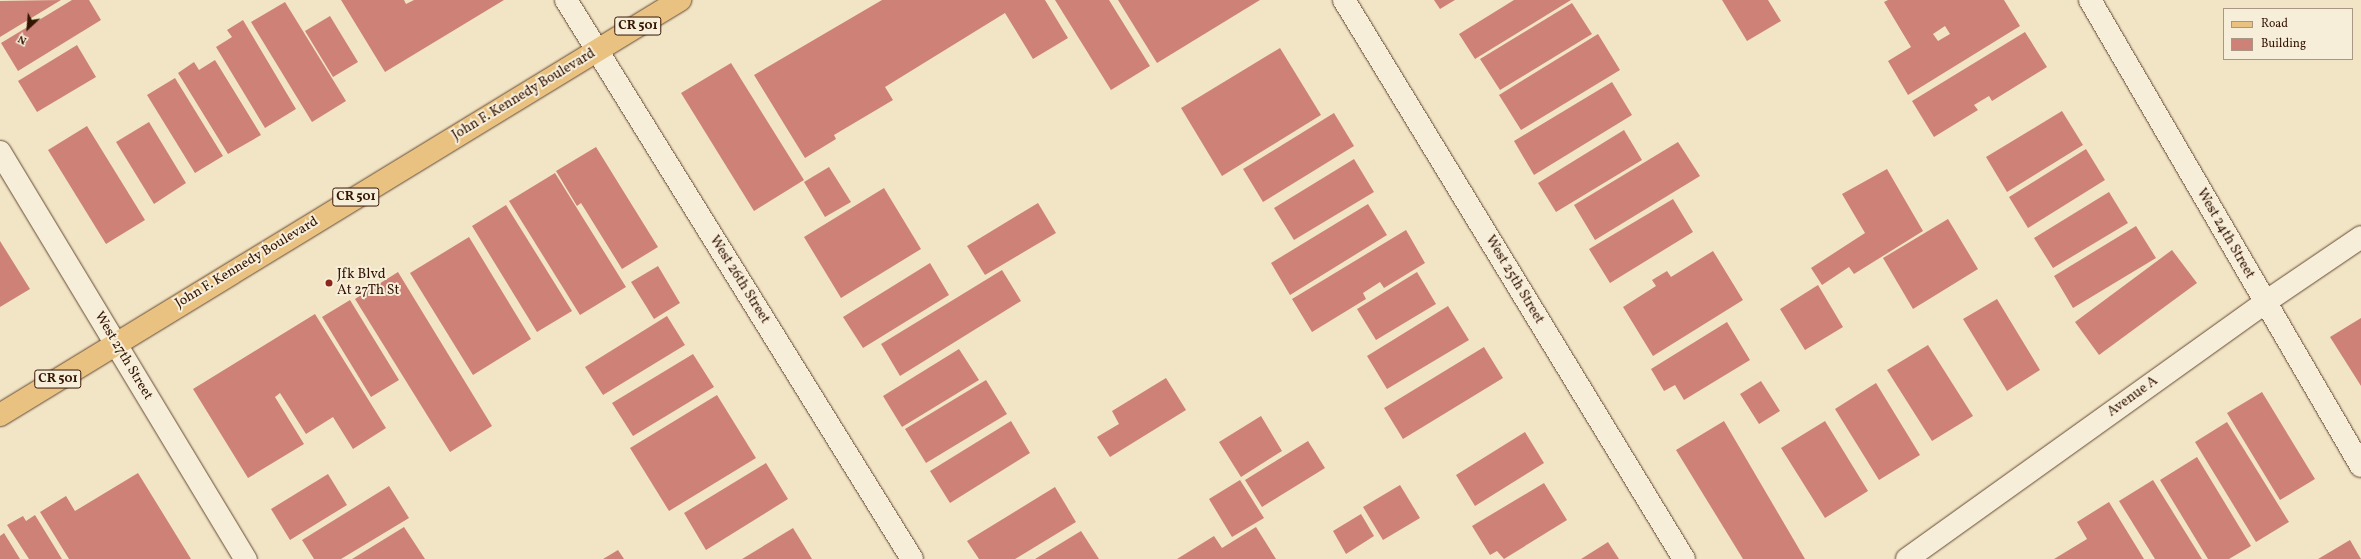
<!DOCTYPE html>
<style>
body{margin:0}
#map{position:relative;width:2361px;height:559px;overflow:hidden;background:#f2e5c5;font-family:Vollkorn,serif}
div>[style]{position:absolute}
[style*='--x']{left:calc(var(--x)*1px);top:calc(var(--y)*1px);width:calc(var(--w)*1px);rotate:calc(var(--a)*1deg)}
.building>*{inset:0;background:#ce8277}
.roads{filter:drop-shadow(0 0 1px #644934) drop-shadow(0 0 1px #644934)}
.street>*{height:22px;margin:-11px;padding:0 11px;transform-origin:11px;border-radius:11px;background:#f7eed9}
.secondary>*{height:22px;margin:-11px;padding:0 11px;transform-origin:11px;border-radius:11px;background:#f7eed9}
.primary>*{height:22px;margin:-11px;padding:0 11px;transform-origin:11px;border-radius:11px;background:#e9c282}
.dots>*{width:11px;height:11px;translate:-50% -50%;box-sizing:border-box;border:2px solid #f7eed9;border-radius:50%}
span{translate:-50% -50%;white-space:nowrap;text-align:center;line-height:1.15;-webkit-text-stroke:4px #f7eed9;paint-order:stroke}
.shield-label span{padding:1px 3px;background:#f7eed9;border:1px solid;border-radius:3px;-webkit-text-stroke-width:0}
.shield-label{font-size:13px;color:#341504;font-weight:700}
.street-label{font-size:14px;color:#341504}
.poi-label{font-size:14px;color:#341504}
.left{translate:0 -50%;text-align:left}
.legend{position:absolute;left:2223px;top:8px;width:130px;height:52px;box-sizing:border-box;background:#f7eed9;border:1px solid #a99784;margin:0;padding:5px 7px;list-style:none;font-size:12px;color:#341504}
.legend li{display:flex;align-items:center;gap:8px;height:20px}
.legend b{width:20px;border:1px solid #a99784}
.north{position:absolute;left:8px;top:8px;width:40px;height:40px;-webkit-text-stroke:3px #f7eed9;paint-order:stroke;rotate:206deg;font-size:11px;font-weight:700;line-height:16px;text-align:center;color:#341504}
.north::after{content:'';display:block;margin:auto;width:14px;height:18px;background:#341504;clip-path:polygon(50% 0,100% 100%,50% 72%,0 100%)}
</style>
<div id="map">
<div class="building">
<div style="clip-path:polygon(61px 0,0 37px,0 1px)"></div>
<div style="clip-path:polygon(72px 0,89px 0,101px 20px,18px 71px,1px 43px)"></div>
<div style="clip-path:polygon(341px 0,404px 0,406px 4px,414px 0,504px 0,385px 72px)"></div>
<div style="clip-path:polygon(882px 0,1045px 0,1068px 38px,1033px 59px,1005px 13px,885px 87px,893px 100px,834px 135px,836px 139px,805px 158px,754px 75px)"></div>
<div style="clip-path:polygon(1055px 0,1109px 0,1150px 66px,1111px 90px)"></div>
<div style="clip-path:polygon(1118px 0,1260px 0,1157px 63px)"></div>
<div style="clip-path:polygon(1434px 0,1455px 0,1440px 9px)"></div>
<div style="clip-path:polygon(1514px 0,1571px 0,1475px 59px,1459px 34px)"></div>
<div style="clip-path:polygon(1722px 0,1768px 0,1781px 21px,1747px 41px)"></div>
<div style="clip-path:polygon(evenodd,1888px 0,2004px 0,2020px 26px,1908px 95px,1888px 61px,1911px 47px,1884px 2px,1888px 0,1945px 26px,1950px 34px,1938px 41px,1933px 34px,1945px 26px)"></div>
<div style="clip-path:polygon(285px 2px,346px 101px,312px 122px,251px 22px)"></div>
<div style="clip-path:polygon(1572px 3px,1592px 34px,1500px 90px,1480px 59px)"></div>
<div style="clip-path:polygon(330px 16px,358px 62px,333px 77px,305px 31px)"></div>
<div style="clip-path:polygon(243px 20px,296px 109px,265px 128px,216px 47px,232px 37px,227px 30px)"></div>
<div style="clip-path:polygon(2025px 32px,2047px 67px,1992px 101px,1989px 96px,1974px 105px,1978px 110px,1934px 137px,1912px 101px)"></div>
<div style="clip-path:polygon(1598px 34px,1620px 70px,1521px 130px,1499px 95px)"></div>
<div style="clip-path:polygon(77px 45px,96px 77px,37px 112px,18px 81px)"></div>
<div style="clip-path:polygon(1280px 48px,1321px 115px,1222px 176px,1181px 108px)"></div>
<div style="clip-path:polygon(215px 60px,261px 135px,228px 154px,178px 73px,194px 62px,199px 70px)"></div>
<div style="clip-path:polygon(731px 63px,804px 180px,754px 211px,681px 93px)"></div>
<div style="clip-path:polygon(175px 78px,223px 156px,195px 173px,147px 95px)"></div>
<div style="clip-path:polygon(1612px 82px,1632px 115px,1534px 175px,1514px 141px)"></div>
<div style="clip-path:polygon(2062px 111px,2083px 145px,2007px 192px,1986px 157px)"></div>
<div style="clip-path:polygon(1334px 113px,1354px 146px,1263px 202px,1243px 169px)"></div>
<div style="clip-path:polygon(149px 122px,186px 183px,154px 204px,116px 142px)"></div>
<div style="clip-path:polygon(87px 126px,145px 220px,106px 244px,48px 150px)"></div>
<div style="clip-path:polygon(1624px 130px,1642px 160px,1556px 212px,1538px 183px)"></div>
<div style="clip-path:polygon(1678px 142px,1700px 176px,1595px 240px,1574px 205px)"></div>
<div style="clip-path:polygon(596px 147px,658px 247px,622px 269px,581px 203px,577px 206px,556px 171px)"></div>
<div style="clip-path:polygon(2086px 149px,2105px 180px,2028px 228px,2009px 197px)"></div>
<div style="clip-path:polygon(1354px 159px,1374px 192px,1294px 240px,1274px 208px)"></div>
<div style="clip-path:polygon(829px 167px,851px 202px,825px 217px,804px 182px)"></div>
<div style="clip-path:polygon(1887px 169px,1923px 231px,1854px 274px,1849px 267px,1822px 285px,1811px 268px,1865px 233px,1842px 194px)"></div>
<div style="clip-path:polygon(555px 173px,626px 287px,580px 315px,509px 201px)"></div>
<div style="clip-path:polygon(884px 188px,921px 249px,841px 298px,804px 237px)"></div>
<div style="clip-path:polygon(2109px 192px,2128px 223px,2053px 268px,2034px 238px)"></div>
<div style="clip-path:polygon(1673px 199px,1693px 232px,1610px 283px,1589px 249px)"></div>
<div style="clip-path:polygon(1038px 203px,1056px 233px,985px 275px,967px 246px)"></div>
<div style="clip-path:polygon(1368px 204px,1387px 235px,1290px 295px,1271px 263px)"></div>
<div style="clip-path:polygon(506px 205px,572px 311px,537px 332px,472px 226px)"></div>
<div style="clip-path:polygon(1948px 219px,1978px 269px,1913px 309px,1883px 258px)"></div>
<div style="clip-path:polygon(2136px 226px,2156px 258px,2073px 308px,2054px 276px)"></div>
<div style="clip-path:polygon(1406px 230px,1425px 263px,1384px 288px,1380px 282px,1363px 293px,1366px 299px,1312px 332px,1292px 299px)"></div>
<div style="clip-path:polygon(469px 237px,531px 339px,473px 375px,410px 273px)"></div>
<div style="clip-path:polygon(0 241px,30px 289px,0 307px)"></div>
<div style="clip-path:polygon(2172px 250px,2197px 283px,2099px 355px,2075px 322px)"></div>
<div style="clip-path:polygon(1713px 251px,1743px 300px,1653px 356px,1623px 307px,1656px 286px,1652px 280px,1667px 271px,1671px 277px)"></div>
<div style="clip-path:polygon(930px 263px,949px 295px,863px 348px,843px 317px)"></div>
<div style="clip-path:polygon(658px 266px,680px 303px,654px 319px,631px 282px)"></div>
<div style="clip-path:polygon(1002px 270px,1021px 301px,900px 376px,881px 344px)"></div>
<div style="clip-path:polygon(398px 272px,492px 426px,450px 452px,355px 299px)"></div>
<div style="clip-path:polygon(1417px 272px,1436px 304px,1376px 340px,1357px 309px)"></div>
<div style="clip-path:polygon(1818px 285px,1843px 327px,1805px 350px,1780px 309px)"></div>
<div style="clip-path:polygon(1997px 299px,2040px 370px,2007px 391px,1963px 319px)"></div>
<div style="clip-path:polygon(350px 300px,399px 380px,371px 397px,322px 317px)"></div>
<div style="clip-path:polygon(1448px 306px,1469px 340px,1387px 389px,1367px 356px)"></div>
<div style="clip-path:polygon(315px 314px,386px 428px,353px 449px,333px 417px,306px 434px,280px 393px,275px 397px,304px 444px,248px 478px,193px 389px)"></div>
<div style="clip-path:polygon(667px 316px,685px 345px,603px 395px,585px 367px)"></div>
<div style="clip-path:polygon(2361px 318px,2361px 386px,2330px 337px)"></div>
<div style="clip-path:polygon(1727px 322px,1750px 360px,1684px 400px,1675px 385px,1664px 391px,1651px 369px)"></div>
<div style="clip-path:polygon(1928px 345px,1973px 416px,1932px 441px,1887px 370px)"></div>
<div style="clip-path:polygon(1484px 347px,1503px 378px,1403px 439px,1384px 408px)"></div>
<div style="clip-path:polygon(959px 349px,979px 380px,902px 427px,883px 396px)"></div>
<div style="clip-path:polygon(693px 354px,714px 387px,633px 436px,612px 403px)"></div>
<div style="clip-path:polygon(1166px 378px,1186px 410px,1110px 457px,1097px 437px,1119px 424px,1112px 411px)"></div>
<div style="clip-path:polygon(986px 380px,1007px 414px,926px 463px,905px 429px)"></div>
<div style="clip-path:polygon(1761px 381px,1780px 411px,1759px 424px,1740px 394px)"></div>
<div style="clip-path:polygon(1876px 383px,1920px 455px,1879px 480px,1835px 409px)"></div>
<div style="clip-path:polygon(2262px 392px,2315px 479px,2280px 500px,2227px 413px)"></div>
<div style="clip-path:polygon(717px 395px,756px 458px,669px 511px,630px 448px)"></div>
<div style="clip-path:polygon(1261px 416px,1282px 451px,1241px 477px,1219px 442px)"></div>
<div style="clip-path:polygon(1011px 421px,1030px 453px,950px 503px,930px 471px)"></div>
<div style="clip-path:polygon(1724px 421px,1805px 559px,1743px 559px,1676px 450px)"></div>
<div style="clip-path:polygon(1825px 421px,1868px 491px,1825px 518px,1781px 448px)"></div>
<div style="clip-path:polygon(2227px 422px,2289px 522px,2256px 542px,2195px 442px)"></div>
<div style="clip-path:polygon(1525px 432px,1544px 463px,1475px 506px,1456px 475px)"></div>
<div style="clip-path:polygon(1308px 441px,1325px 468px,1262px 507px,1245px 480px)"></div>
<div style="clip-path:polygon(2197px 457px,2251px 546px,2229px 559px,2208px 559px,2160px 480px)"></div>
<div style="clip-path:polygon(766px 463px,788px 499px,706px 550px,684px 513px)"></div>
<div style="clip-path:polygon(138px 473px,191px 559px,69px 559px,40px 512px,66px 496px,75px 511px)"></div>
<div style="clip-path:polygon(328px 474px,347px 505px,290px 540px,271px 509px)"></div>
<div style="clip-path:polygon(1240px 480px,1264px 518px,1232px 537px,1209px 499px)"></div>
<div style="clip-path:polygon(2153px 480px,2202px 559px,2155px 559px,2119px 501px)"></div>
<div style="clip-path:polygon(1544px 483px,1567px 520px,1504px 559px,1497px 551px,1490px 555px,1472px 526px)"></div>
<div style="clip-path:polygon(1400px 485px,1420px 518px,1383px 540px,1363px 507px)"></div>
<div style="clip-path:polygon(389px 486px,409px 518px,341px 559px,314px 559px,302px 540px)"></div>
<div style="clip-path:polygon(1055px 487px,1076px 522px,1015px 559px,979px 559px,967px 541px)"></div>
<div style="clip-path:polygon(2109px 502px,2144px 559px,2054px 559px,2087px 539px,2077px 522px)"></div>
<div style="clip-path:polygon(1361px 514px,1374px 536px,1346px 554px,1333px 531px)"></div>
<div style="clip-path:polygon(35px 515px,62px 559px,29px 559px,7px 525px,23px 516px,26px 521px)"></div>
<div style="clip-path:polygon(404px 527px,425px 559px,352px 559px)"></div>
<div style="clip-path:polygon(1256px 527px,1276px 559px,1177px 559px,1214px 536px,1222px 548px)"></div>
<div style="clip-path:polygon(793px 528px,812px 559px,742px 559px)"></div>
<div style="clip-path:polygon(1081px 531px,1099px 559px,1035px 559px)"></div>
<div style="clip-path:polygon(4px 533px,20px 559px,0 559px,0 536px)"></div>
<div style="clip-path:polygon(2350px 540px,2361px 559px,2318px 559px)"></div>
<div style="clip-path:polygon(1608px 542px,1619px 559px,1581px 559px)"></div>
<div style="clip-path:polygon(618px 550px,624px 559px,603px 559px)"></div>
</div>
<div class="roads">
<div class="street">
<div style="--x:566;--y:0;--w:657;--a:58.24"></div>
<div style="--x:1344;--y:0;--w:654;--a:58.69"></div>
<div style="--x:2090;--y:0;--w:539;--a:59.82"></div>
<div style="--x:0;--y:152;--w:476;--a:58.9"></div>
</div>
<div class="secondary">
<div style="--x:1907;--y:559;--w:439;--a:-35.6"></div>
<div style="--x:2264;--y:303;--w:117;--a:-34.2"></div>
</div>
<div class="primary">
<div style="--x:0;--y:415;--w:797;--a:-31.4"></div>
</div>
</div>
<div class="dots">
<div style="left:329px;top:283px;background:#8f2418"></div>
</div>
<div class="shield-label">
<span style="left:638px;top:26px">CR 501</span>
<span style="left:356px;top:197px">CR 501</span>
<span style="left:58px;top:379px">CR 501</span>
</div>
<div class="street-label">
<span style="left:524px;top:95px;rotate:-31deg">John F. Kennedy Boulevard</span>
<span style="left:2225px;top:234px;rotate:60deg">West 24th Street</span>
<span style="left:247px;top:263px;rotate:-31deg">John F. Kennedy Boulevard</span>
<span style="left:739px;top:280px;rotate:58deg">West 26th Street</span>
<span style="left:1514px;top:280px;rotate:59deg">West 25th Street</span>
<span style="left:123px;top:356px;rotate:59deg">West 27th Street</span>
<span style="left:2133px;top:397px;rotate:-36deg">Avenue A</span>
</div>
<div class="poi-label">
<span class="left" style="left:337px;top:283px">Jfk Blvd<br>At 27Th St</span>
</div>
<ul class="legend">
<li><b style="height:5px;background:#e9c282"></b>Road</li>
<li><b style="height:11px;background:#ce8277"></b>Building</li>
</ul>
<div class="north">N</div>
</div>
